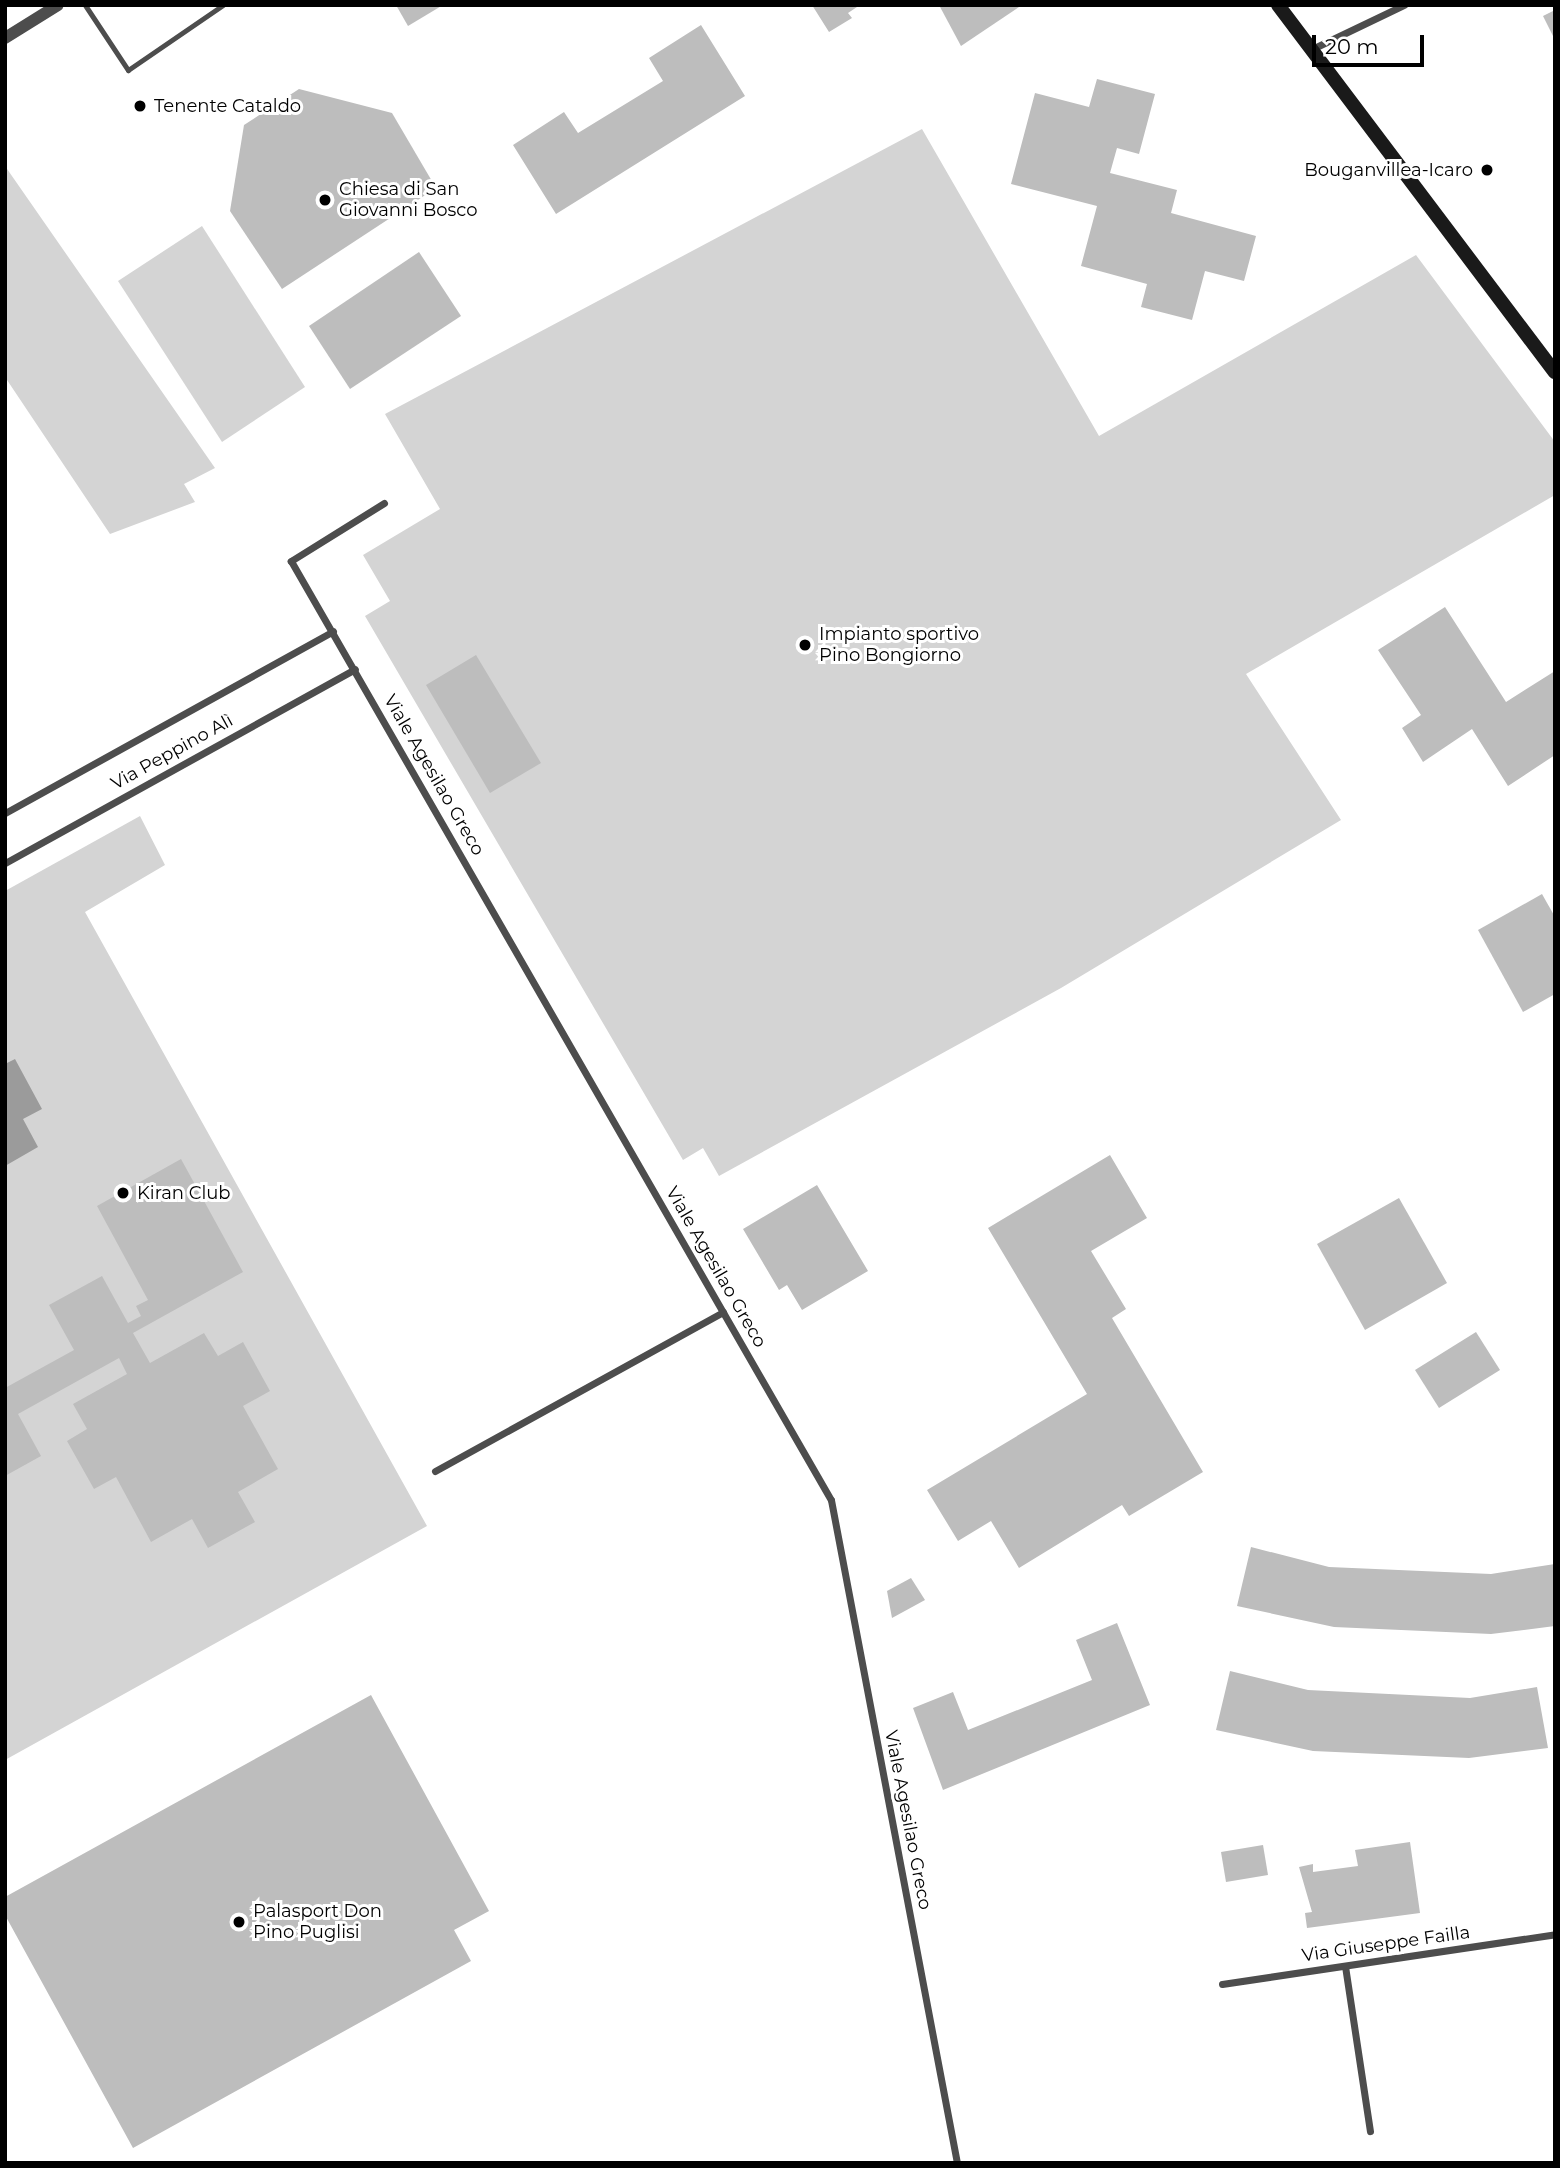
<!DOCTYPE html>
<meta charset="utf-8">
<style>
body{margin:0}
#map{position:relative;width:1560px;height:2168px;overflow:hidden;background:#fff;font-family:Montserrat,sans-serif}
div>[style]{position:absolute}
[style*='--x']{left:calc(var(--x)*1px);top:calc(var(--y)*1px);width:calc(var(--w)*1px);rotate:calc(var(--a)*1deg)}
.green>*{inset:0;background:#d4d4d4}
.water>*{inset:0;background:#9b9b9b}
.building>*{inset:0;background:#bdbdbd}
.service>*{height:5px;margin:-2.5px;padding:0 2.5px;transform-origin:2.5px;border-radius:2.5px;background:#4d4d4d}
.minor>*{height:7px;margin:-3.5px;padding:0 3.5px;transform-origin:3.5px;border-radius:3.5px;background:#4d4d4d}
.tertiary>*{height:12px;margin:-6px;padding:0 6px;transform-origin:6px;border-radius:6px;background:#4d4d4d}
.secondary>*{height:14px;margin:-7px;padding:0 7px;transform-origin:7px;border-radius:7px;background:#1a1a1a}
.dots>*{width:19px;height:19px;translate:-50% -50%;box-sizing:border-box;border:4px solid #fff;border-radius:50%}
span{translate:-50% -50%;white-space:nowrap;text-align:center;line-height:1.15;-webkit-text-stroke:6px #fff;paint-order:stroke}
.poi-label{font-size:18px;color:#000}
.left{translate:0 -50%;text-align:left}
.right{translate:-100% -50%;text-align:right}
.street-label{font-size:18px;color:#000}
.frame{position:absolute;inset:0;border:7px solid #000;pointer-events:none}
.scale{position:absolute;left:1312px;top:35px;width:112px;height:32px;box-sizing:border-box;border:4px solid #000;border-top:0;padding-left:9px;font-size:21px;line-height:24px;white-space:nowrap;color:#000;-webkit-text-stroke:5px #fff;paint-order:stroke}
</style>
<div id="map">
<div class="green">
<div style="clip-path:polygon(922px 129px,1099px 436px,1416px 255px,1555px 442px,1555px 495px,1246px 674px,1341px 820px,1061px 988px,719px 1176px,703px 1148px,683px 1160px,365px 616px,390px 601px,363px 555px,440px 509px,385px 414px)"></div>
<div style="clip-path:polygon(5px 166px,215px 468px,184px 484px,195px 502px,110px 534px,5px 377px)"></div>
<div style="clip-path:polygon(202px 226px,305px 387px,222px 442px,118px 281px)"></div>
<div style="clip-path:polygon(140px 816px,165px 865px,85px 912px,427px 1526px,5px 1760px,5px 891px)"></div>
</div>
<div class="water">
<div style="clip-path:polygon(15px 1059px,42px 1109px,23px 1119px,38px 1147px,5px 1166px,5px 1064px)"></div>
</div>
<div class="building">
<div style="clip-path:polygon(396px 5px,443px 5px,408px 26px)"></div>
<div style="clip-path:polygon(812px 5px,860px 5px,848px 13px,852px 18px,829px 32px)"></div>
<div style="clip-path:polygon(939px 5px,1022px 5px,961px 46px)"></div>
<div style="clip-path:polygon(1555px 10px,1555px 40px,1543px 16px)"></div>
<div style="clip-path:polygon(701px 25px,745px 96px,556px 214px,513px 145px,564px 112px,578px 133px,663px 81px,649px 58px)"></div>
<div style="clip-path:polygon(1097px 79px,1155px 94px,1139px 154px,1117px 148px,1110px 173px,1177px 190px,1171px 213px,1256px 236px,1244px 281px,1205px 271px,1192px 320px,1141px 307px,1147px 284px,1081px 266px,1097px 206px,1011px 184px,1035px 93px,1089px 107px)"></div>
<div style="clip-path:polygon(299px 89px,392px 113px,436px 188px,282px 289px,230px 211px,244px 125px)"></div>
<div style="clip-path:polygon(419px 252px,461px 316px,350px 389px,309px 326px)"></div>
<div style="clip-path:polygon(1445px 607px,1506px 702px,1555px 671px,1555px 755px,1508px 786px,1472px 729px,1423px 762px,1402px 728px,1421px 715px,1378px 650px)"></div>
<div style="clip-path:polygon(476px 655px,541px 763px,490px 793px,426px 685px)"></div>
<div style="clip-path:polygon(1542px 894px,1555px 917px,1555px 994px,1523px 1012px,1478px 930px)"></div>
<div style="clip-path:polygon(1110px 1155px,1147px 1218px,1091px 1251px,1126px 1309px,1112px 1318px,1203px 1472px,1129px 1516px,1122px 1505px,1019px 1568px,991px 1521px,958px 1541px,927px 1490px,1087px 1394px,988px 1228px)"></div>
<div style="clip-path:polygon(181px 1159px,243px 1272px,133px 1333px,150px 1363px,204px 1333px,218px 1356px,243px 1342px,270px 1391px,243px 1406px,278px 1469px,238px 1492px,255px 1522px,208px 1548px,192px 1519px,151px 1542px,116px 1477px,94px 1489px,67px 1441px,87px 1429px,73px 1404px,127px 1374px,119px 1358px,18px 1414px,41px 1456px,5px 1476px,5px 1388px,74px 1350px,49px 1305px,102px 1276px,128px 1323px,141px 1316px,136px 1306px,148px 1300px,97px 1206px)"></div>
<div style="clip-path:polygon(817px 1185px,868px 1271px,802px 1310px,787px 1285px,779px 1290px,743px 1229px)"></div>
<div style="clip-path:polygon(1399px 1198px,1447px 1283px,1365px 1330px,1317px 1244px)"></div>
<div style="clip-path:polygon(1476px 1332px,1500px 1370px,1439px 1408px,1415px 1370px)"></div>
<div style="clip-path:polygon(1251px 1547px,1329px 1567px,1491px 1574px,1555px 1564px,1555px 1626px,1491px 1634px,1334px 1627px,1237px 1606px)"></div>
<div style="clip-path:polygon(911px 1578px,925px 1600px,892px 1618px,887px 1591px)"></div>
<div style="clip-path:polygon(1117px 1623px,1150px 1705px,943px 1790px,913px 1708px,953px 1692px,968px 1730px,1092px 1680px,1076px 1640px)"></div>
<div style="clip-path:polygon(1230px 1671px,1308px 1690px,1470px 1698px,1537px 1687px,1548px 1748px,1469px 1758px,1313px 1751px,1216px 1730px)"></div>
<div style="clip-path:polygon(371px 1695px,489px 1911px,454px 1930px,471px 1961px,133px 2148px,5px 1915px,5px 1897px)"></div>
<div style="clip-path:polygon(1410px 1842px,1420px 1913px,1307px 1928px,1305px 1913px,1312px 1912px,1299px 1867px,1313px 1864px,1313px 1872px,1358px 1866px,1355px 1850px)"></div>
<div style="clip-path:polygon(1263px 1845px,1268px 1875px,1226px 1882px,1221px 1852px)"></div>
</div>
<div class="service">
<div style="--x:85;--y:5;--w:78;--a:56.5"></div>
<div style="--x:128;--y:70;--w:115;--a:-34.4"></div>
</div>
<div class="minor">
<div style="--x:1312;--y:49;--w:102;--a:-25.6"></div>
<div style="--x:384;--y:503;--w:110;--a:148.1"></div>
<div style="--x:291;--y:561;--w:1083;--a:60.1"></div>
<div style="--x:831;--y:1500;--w:675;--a:79.24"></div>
<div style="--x:5;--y:813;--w:375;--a:-29"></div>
<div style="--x:5;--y:863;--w:400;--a:-29"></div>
<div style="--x:435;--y:1471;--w:329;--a:-28.9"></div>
<div style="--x:1345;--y:1966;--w:167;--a:81.4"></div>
<div style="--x:1222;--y:1984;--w:337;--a:-8.5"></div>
</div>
<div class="tertiary">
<div style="--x:5;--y:38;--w:62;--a:-31.9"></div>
</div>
<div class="secondary">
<div style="--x:1278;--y:5;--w:460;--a:53"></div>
</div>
<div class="dots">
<div style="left:140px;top:106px;background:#000"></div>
<div style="left:1487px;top:170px;background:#000"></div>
<div style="left:325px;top:200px;background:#000"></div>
<div style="left:805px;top:645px;background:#000"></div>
<div style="left:123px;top:1193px;background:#000"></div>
<div style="left:239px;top:1922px;background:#000"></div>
</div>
<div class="poi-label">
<span class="left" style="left:154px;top:106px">Tenente Cataldo</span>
<span class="right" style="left:1473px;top:170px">Bouganvillea-Icaro</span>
<span class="left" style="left:339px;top:200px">Chiesa di San<br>Giovanni Bosco</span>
<span class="left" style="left:819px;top:645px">Impianto sportivo<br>Pino Bongiorno</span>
<span class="left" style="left:137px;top:1193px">Kiran Club</span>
<span class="left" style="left:253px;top:1922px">Palasport Don<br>Pino Puglisi</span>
</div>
<div class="street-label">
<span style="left:172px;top:752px;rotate:-29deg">Via Peppino Alì</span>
<span style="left:434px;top:775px;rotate:60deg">Viale Agesilao Greco</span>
<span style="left:716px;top:1267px;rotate:60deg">Viale Agesilao Greco</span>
<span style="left:908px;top:1820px;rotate:79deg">Viale Agesilao Greco</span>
<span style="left:1386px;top:1944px;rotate:-8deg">Via Giuseppe Failla</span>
</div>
<div class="frame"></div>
<div class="scale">20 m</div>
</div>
